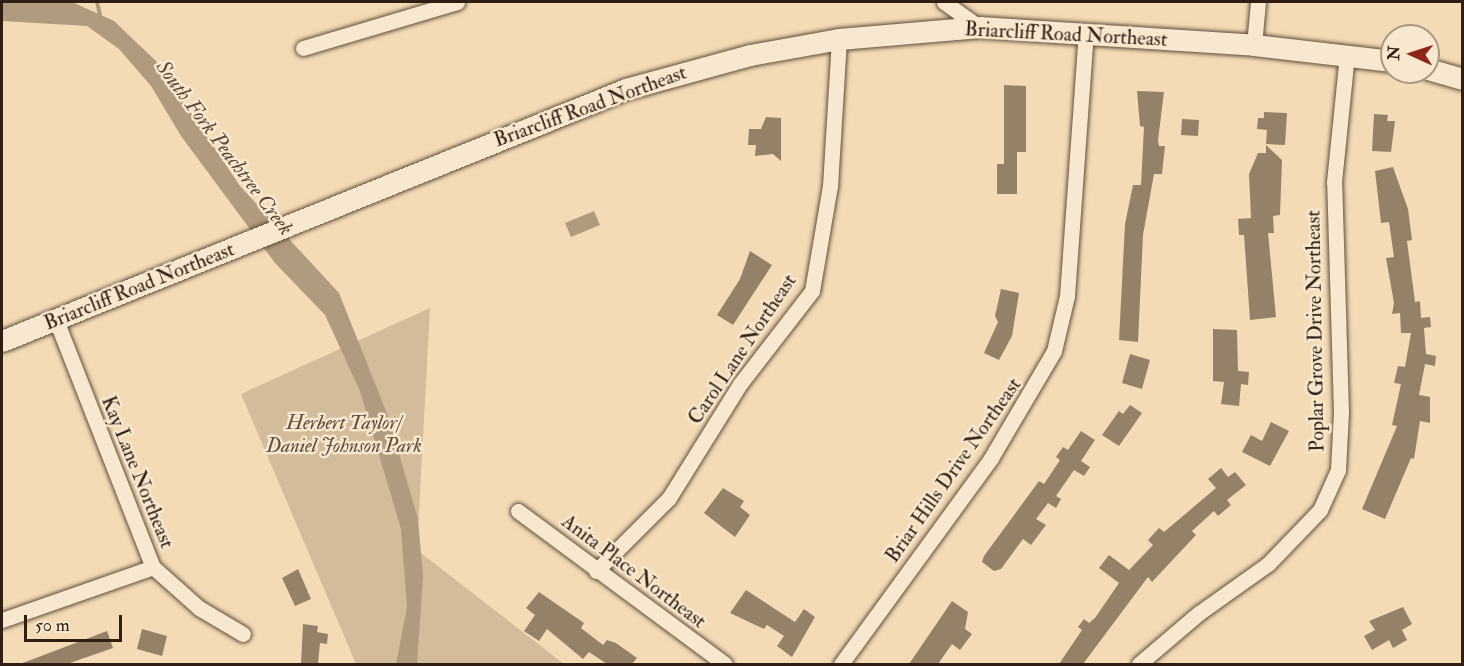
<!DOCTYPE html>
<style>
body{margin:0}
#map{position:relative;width:1464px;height:666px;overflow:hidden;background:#f3dcb5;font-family:"IM FELL Double Pica",serif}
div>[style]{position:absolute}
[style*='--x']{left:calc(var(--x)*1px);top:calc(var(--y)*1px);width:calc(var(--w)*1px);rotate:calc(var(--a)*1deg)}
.green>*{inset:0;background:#d2bc99}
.water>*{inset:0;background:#b19b7e}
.stream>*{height:4px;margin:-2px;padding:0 2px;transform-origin:2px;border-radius:2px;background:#b19b7e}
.building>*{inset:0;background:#958167}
.roads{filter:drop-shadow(0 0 2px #614e3c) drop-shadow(0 0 2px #614e3c)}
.minor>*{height:15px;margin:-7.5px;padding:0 7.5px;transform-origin:7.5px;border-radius:7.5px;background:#f7e8cf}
.secondary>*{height:21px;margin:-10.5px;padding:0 10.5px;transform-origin:10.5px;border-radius:10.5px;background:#f7e8cf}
span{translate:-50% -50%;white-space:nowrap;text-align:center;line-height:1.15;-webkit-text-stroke:5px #f7e8cf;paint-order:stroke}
.street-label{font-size:20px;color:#301e13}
.park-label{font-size:20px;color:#614d3b;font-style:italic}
.water-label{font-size:21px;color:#5d4a38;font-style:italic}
.frame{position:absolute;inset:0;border:3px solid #301e13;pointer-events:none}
.north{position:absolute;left:1380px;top:24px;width:60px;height:60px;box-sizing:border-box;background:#f7e8cf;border:2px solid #a79784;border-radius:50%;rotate:273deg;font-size:16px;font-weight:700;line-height:24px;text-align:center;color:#301e13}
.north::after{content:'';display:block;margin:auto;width:21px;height:27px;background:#8f2418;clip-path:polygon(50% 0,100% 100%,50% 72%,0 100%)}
.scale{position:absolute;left:24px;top:615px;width:98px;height:27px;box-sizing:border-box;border:3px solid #301e13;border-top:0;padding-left:8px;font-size:18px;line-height:21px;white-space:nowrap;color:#301e13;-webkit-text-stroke:4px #f7e8cf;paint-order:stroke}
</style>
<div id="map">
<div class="green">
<div style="clip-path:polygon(430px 308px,417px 550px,564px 664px,356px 664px,241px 394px)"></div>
</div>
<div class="water">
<div style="clip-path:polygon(2px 2px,72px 2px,114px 21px,156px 61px,240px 186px,339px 293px,388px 416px,418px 519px,423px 577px,417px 664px,396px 664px,407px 607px,401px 529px,360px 391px,325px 315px,275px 263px,181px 136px,151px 86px,119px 49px,87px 26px,2px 21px)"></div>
<div style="clip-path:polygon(594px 211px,600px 225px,571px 237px,565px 223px)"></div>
</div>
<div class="stream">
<div style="--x:97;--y:2;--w:13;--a:77"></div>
</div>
<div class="building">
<div style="clip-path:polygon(1004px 85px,1026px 86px,1026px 152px,1017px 152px,1017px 194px,997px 194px,997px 164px,1004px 164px)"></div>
<div style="clip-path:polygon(1137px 91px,1164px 92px,1158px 140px,1159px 146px,1165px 146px,1162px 174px,1154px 174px,1143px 235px,1138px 342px,1119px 340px,1125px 224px,1133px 185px,1141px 185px,1144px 127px,1140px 126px)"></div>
<div style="clip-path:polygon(1264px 112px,1287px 113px,1285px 145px,1266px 144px,1267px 130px,1257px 129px,1258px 118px,1264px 118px)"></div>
<div style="clip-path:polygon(1374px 114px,1388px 115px,1387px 121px,1395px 121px,1391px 152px,1372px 151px)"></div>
<div style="clip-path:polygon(766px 117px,781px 118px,781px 161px,773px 154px,755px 156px,756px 145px,748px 145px,749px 129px,761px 129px)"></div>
<div style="clip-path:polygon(1182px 119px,1199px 120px,1198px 136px,1181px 135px)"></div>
<div style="clip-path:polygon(1266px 145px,1282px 160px,1280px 215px,1273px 216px,1274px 233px,1268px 233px,1276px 317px,1250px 320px,1244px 235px,1239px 235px,1238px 219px,1251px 218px,1249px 174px,1258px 153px,1266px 153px)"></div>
<div style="clip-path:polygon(1393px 167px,1408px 209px,1412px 240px,1407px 241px,1415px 302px,1420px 301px,1421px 318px,1430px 317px,1431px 327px,1424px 328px,1426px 354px,1436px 356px,1435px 366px,1425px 364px,1419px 395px,1430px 397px,1430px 423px,1420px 421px,1414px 459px,1411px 458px,1385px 519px,1362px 509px,1397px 426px,1392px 425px,1401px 384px,1394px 383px,1398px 366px,1405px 367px,1411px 333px,1401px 333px,1400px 313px,1392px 314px,1394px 303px,1386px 258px,1394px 257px,1389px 222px,1381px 223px,1375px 171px)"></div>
<div style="clip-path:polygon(750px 251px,772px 265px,733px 325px,717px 315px,740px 279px)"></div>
<div style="clip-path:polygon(1001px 289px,1019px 293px,1012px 336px,999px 360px,984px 353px,998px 322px,995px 316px)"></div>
<div style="clip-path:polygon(1213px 329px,1237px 330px,1238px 371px,1249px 372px,1248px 385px,1241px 384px,1239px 406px,1221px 404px,1224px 382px,1213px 381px)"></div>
<div style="clip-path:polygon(1130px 354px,1150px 360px,1142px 389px,1122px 383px)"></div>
<div style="clip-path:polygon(1130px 405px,1142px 413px,1119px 446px,1102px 435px,1119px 411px,1123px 414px)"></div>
<div style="clip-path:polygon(1271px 422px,1289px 431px,1270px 466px,1242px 452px,1251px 435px,1262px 441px)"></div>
<div style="clip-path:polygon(1081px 431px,1095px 440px,1081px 461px,1090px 467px,1084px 476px,1074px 470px,1056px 496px,1061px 499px,1056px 508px,1048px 503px,1036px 519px,1046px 525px,1031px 545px,1023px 539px,1001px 569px,994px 571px,982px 562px,984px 556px,1039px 481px,1044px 484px,1060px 460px,1056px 457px,1063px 447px,1068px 450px)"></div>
<div style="clip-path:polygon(1221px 468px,1228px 477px,1235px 472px,1246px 485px,1227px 500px,1231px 505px,1218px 516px,1214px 511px,1192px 531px,1196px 535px,1152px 582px,1148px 577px,1083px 664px,1059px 664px,1082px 630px,1078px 627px,1084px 619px,1089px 623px,1095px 618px,1119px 583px,1099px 568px,1109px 555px,1129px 570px,1153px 545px,1148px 540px,1159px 528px,1164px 532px,1216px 488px,1208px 479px)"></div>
<div style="clip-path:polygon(723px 488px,744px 501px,740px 507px,750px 515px,735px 537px,704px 513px)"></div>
<div style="clip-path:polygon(298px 569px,311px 599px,295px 606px,282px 578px)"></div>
<div style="clip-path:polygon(746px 590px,795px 622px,804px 609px,815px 617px,792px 657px,777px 646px,784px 636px,767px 625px,764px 629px,730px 613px)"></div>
<div style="clip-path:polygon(539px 592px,584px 623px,581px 628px,603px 645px,607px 640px,616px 643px,637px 658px,632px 664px,607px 664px,589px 652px,583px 659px,547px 629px,539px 641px,524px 631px,535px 615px,526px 608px)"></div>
<div style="clip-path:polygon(952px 601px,968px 612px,965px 629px,972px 634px,960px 650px,952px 644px,938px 664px,909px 664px)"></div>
<div style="clip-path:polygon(1403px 607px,1412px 624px,1402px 630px,1407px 640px,1393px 648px,1389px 640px,1372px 650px,1364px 636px,1375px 630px,1369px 621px)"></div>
<div style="clip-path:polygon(303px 624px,318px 626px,317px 632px,328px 634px,327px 644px,320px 643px,318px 664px,301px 663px)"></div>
<div style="clip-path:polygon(142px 629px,167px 636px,162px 656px,137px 649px)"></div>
<div style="clip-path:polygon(107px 631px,113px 648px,67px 664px,20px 664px)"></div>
</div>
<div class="roads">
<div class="minor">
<div style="--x:944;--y:2;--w:43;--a:35.5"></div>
<div style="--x:1254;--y:45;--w:43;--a:-84.7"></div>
<div style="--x:303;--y:48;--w:161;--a:-16.6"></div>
<div style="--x:56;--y:320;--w:265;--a:68.6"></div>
<div style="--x:153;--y:567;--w:62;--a:41.7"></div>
<div style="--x:199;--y:608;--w:51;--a:30.6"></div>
<div style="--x:518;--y:511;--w:257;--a:36.5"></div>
<div style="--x:596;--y:571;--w:103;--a:-45"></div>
<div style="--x:669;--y:498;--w:134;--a:-58.1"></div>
<div style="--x:740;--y:384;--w:118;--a:-52.3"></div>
<div style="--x:812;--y:291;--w:107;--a:-80.3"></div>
<div style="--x:830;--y:186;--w:147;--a:-86.5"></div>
<div style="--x:2;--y:620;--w:160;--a:-19.3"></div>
<div style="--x:841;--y:664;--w:255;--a:-53.9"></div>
<div style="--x:991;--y:458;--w:124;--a:-59.5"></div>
<div style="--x:1054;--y:351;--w:57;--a:-76.7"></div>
<div style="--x:1067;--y:296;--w:264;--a:-85.9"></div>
<div style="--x:1139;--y:664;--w:79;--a:-40.4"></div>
<div style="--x:1199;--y:613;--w:85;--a:-35.4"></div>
<div style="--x:1268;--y:564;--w:75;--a:-46.1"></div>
<div style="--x:1320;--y:510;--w:44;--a:-65.8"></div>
<div style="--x:1338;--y:470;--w:58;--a:-87"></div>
<div style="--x:1341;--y:412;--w:230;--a:-91.7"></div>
<div style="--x:1334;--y:182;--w:128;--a:-84.2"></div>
</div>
<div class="secondary">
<div style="--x:1428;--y:69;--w:35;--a:16"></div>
<div style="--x:2;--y:341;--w:673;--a:-21.99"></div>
<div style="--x:626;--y:89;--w:129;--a:-15.3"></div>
<div style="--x:750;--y:55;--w:90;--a:-10.2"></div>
<div style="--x:839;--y:39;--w:141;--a:-4.9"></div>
<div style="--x:979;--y:27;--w:276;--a:3.7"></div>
<div style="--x:1254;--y:45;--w:139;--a:6.6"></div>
</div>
</div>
<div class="street-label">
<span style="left:1066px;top:34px;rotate:3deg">Briarcliff Road Northeast</span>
<span style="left:590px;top:106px;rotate:-20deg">Briarcliff Road Northeast</span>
<span style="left:139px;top:286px;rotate:-22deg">Briarcliff Road Northeast</span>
<span style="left:1315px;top:331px;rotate:-91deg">Poplar Grove Drive Northeast</span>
<span style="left:742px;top:349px;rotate:-56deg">Carol Lane Northeast</span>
<span style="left:953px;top:470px;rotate:-55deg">Briar Hills Drive Northeast</span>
<span style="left:138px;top:472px;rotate:68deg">Kay Lane Northeast</span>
<span style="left:634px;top:571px;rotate:37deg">Anita Place Northeast</span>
</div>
<div class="park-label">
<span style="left:344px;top:434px">Herbert Taylor/<br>Daniel Johnson Park</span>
</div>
<div class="water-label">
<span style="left:224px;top:148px;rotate:53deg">South Fork Peachtree Creek</span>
</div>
<div class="frame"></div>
<div class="north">N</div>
<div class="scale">50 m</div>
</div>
